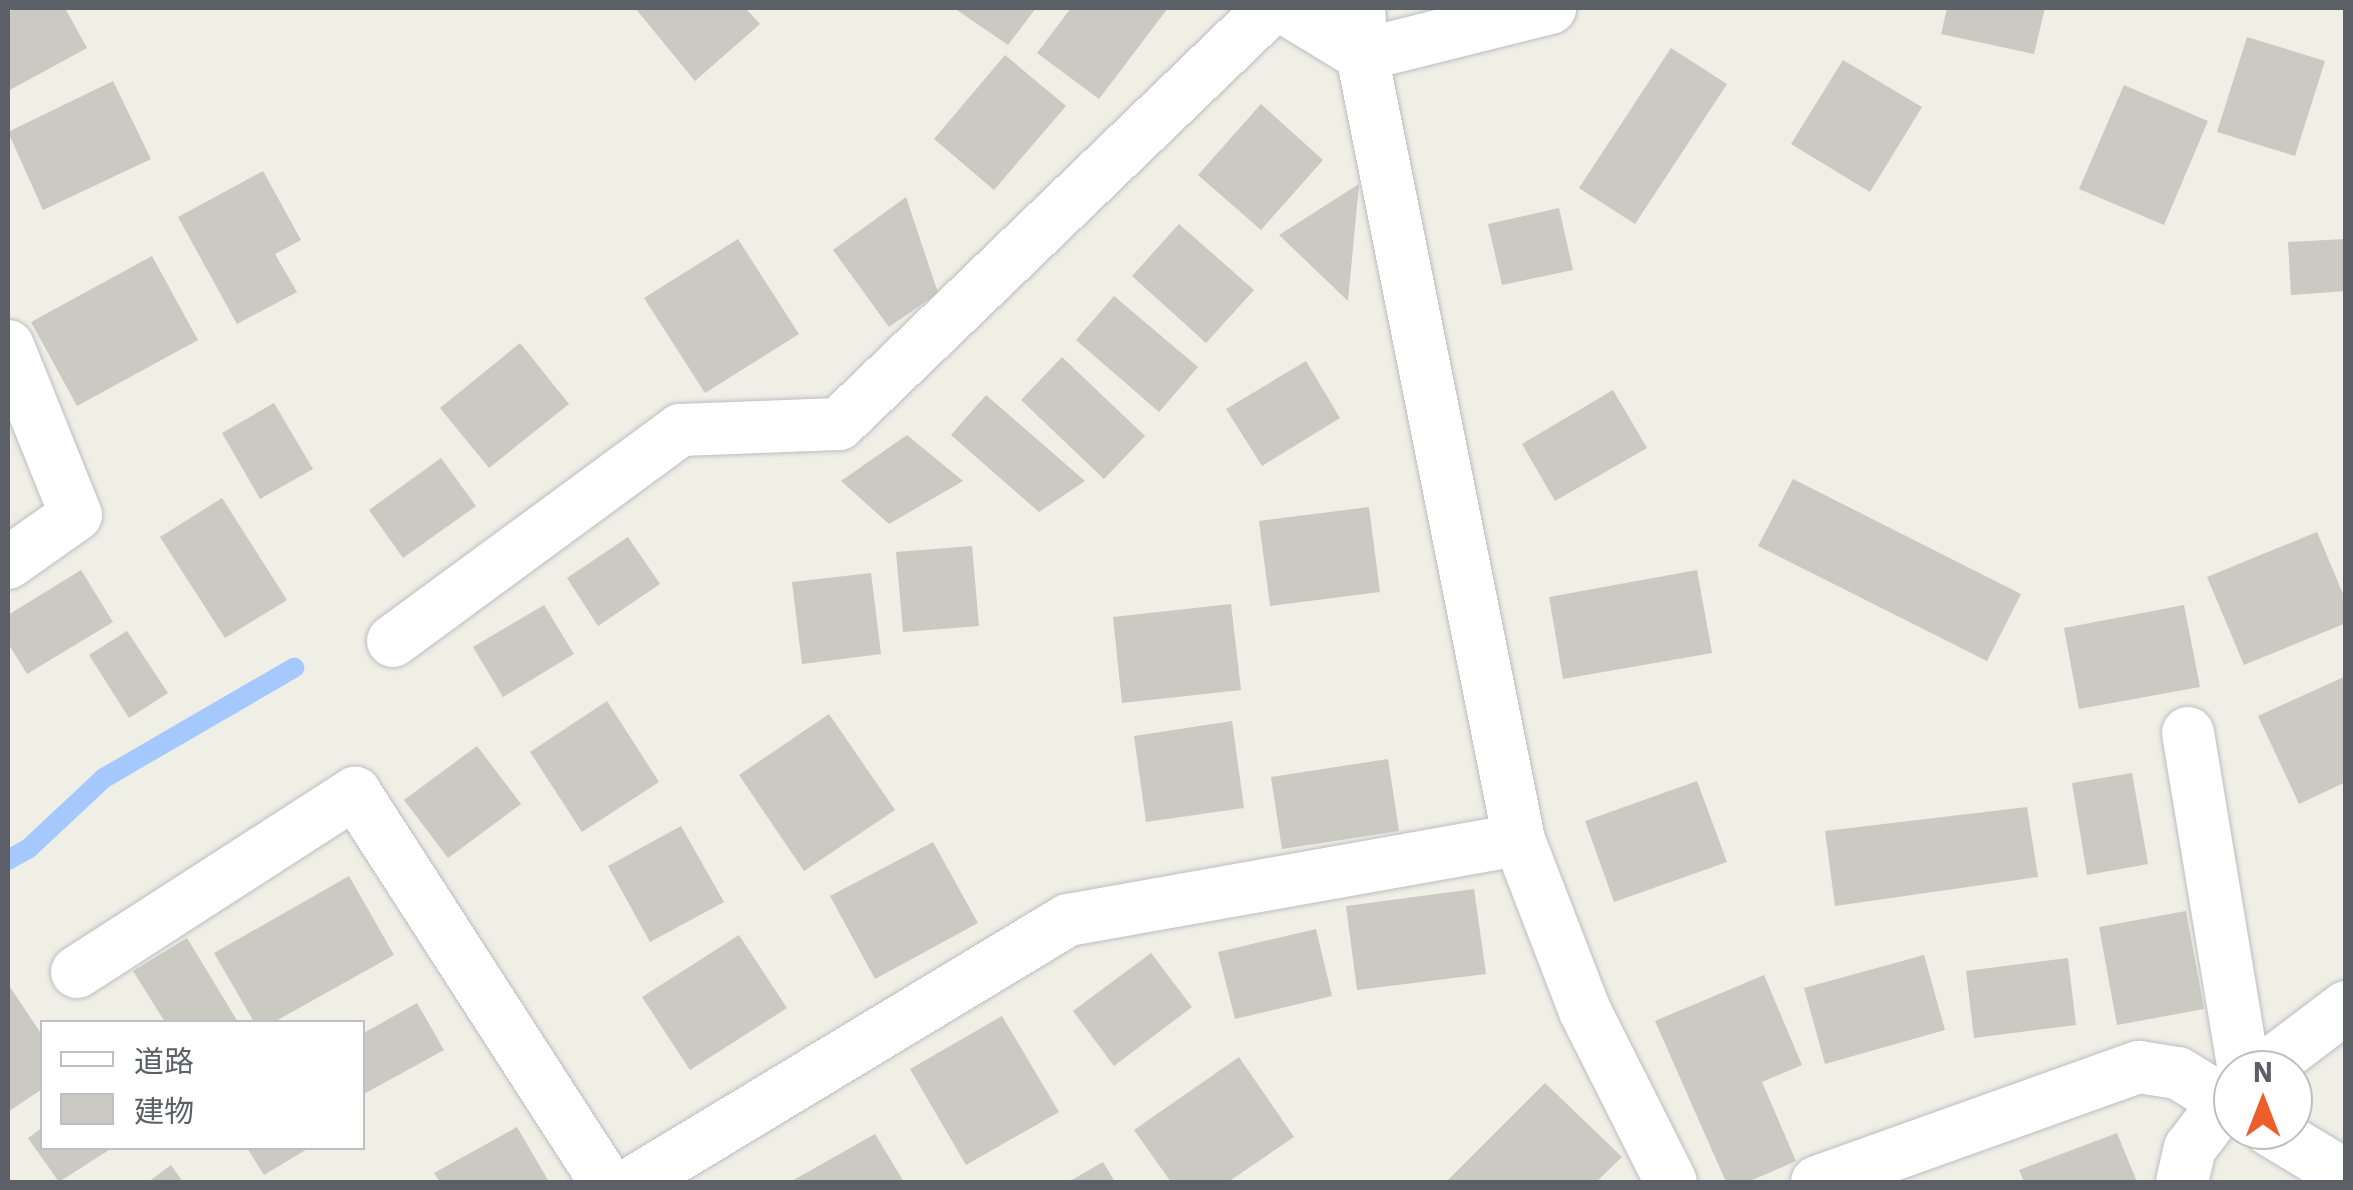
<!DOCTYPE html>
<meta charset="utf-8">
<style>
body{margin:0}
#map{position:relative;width:2353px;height:1190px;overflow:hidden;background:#efefe5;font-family:"IBM Plex Sans","Noto Sans JP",sans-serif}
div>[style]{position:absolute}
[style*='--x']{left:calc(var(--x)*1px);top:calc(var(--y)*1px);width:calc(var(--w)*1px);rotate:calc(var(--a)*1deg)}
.stream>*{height:20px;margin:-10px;padding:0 10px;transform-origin:10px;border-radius:10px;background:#a5c8ff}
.building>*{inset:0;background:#cac9c2}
.roads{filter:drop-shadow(0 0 2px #bcbdc4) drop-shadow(0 0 2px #bcbdc4)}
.minor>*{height:52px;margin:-26px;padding:0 26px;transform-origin:26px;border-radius:26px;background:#fff}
span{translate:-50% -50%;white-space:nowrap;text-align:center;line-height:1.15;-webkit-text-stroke:8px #fff;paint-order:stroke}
.frame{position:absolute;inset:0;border:10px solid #5d5f66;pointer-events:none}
.legend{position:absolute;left:40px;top:1020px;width:325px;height:130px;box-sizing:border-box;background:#fff;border:2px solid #bebfc2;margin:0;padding:12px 18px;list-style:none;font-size:30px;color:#5d5f66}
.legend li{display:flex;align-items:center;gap:20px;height:50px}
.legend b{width:50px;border:2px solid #bebfc2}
.north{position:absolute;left:2213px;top:1050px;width:100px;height:100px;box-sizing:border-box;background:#fff;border:2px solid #bebfc2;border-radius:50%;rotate:0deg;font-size:28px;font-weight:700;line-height:40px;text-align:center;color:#5d5f66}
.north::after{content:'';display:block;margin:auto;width:35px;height:45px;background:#ee5d2c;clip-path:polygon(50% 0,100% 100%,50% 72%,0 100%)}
</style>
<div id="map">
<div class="stream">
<div style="--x:8;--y:860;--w:23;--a:-29"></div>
<div style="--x:28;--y:849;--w:104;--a:-43.1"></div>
<div style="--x:104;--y:778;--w:220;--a:-30.1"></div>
</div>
<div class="building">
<div style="clip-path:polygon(16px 8px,65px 8px,87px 48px,8px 91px,8px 12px)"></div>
<div style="clip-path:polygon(635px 8px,745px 8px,760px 24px,695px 81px)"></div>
<div style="clip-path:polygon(954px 8px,1036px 8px,1008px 45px)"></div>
<div style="clip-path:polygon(1071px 8px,1168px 8px,1099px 99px,1037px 53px)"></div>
<div style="clip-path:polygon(1947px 8px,2045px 8px,2034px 54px,1941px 34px)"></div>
<div style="clip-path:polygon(2247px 37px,2325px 61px,2295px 156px,2217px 132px)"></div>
<div style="clip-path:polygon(1671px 48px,1727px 84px,1635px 224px,1579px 188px)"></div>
<div style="clip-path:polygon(1005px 55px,1066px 106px,994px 190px,934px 139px)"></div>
<div style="clip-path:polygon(1843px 60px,1922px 107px,1870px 192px,1791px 144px)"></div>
<div style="clip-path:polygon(113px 81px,151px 159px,43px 210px,8px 132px)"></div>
<div style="clip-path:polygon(2124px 85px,2208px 121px,2164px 225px,2079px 189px)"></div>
<div style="clip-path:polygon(1261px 104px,1323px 160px,1261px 230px,1198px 175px)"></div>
<div style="clip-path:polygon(263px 171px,301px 240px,275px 254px,297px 292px,237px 324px,178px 217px)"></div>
<div style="clip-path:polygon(1359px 184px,1348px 301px,1279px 235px)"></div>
<div style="clip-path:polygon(906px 197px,938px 293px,889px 327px,833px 250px)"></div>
<div style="clip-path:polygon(1559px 208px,1573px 270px,1502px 285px,1488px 224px)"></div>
<div style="clip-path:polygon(1179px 224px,1254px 290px,1206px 343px,1132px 276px)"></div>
<div style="clip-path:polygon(738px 239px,799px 334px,705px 393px,644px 298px)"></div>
<div style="clip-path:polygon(2346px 239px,2346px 291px,2291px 295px,2288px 242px)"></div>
<div style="clip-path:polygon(152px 256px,198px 340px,77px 406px,31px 322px)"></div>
<div style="clip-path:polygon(1114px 296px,1198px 367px,1159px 412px,1076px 340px)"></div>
<div style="clip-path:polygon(520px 343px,569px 404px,489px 468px,440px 408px)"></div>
<div style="clip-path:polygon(1062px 357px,1145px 436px,1104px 479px,1021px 400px)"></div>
<div style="clip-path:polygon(1306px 361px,1340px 418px,1262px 466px,1226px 409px)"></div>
<div style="clip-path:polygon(1613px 390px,1647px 448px,1555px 501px,1522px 444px)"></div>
<div style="clip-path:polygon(986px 395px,1085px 481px,1039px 512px,951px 435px)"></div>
<div style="clip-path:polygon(274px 403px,313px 469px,260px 499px,222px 433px)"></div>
<div style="clip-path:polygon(907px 435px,963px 481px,889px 524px,841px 481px)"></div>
<div style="clip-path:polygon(441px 458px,476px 506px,403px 558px,369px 510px)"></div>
<div style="clip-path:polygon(1793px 479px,2021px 594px,1987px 661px,1758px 546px)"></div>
<div style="clip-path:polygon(222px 498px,287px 600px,225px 638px,160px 537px)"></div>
<div style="clip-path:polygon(1369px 507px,1380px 592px,1270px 606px,1259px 521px)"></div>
<div style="clip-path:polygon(2317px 532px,2346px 601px,2346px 623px,2244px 665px,2207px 577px)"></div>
<div style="clip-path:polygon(628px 537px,660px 584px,598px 626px,567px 578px)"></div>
<div style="clip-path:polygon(972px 546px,979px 626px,903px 632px,896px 552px)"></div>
<div style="clip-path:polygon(81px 570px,113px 622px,27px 674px,8px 643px,8px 615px)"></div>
<div style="clip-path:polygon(1697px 570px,1712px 653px,1563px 679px,1549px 597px)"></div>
<div style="clip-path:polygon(871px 573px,881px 654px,802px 664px,792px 582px)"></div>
<div style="clip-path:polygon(1231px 604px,1241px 690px,1122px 703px,1113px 617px)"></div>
<div style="clip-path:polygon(544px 605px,574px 654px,503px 697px,473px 647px)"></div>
<div style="clip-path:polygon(2184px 605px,2200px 687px,2079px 709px,2064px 628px)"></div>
<div style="clip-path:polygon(127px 631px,168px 693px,129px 718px,89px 655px)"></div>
<div style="clip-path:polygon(2346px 676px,2346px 782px,2299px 804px,2258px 716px)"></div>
<div style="clip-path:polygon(607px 701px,659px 782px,582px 832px,530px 752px)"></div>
<div style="clip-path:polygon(829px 714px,895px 810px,804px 871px,739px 775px)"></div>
<div style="clip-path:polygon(1232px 721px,1244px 808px,1146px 822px,1134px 736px)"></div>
<div style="clip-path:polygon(477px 746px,521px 804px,448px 858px,404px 800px)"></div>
<div style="clip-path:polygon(1388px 759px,1399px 831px,1282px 849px,1271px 777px)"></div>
<div style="clip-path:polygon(2132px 773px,2148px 864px,2087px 875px,2072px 783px)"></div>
<div style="clip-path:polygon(1697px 781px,1727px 862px,1614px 902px,1585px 821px)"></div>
<div style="clip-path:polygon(2027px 807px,2038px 877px,1835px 906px,1825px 831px)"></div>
<div style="clip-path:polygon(681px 826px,724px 902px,650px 942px,608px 866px)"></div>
<div style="clip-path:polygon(933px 842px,978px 923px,875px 979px,830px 896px)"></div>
<div style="clip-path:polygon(349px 876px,394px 955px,274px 1022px,254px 1022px,214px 953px)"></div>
<div style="clip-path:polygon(1474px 889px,1486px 974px,1357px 990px,1346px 906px)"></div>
<div style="clip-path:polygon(2186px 911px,2204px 1009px,2117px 1025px,2099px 927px)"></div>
<div style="clip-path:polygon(1316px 929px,1332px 996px,1235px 1019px,1218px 952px)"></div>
<div style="clip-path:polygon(739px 935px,787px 1008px,690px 1070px,642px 997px)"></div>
<div style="clip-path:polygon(187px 938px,238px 1022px,165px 1022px,133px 971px)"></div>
<div style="clip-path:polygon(1151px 953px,1192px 1007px,1114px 1066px,1073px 1011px)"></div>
<div style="clip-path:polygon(1924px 955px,1945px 1030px,1825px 1064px,1804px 988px)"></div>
<div style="clip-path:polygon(2068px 958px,2076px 1025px,1974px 1038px,1966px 971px)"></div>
<div style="clip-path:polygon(1764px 975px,1802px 1065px,1762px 1082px,1796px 1161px,1748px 1182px,1726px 1182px,1655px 1021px)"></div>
<div style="clip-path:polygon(8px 984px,42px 1035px,42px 1089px,8px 1112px)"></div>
<div style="clip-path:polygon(417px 1003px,444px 1050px,362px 1095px,362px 1034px)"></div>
<div style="clip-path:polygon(1002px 1016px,1059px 1112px,966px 1165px,910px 1069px)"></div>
<div style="clip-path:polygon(1239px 1057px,1294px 1137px,1228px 1182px,1171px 1182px,1134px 1130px)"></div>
<div style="clip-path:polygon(1545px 1083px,1622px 1157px,1596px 1182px,1446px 1182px)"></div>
<div style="clip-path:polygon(517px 1127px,549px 1182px,440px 1182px,434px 1173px)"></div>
<div style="clip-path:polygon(42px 1128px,42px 1148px,112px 1148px,59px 1182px,28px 1138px)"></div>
<div style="clip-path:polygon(2117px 1133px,2137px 1182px,2024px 1182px,2019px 1170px)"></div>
<div style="clip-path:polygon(875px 1134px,904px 1182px,790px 1182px)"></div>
<div style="clip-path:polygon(247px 1148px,309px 1148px,264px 1175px)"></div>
<div style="clip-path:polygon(1103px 1162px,1115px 1182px,1068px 1182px)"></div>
<div style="clip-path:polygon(171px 1165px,183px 1182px,148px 1182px)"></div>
</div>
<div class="roads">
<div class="minor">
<div style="--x:1285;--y:8;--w:90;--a:31.4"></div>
<div style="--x:1362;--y:55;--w:194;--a:-14"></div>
<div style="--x:1359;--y:8;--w:47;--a:86.3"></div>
<div style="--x:1362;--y:55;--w:801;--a:78.69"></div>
<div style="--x:1519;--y:840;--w:183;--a:68.9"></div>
<div style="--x:1585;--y:1011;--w:191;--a:63.3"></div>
<div style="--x:8;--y:346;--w:182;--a:68.1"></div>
<div style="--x:76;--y:515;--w:83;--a:144.8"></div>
<div style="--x:393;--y:641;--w:356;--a:-36.3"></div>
<div style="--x:680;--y:430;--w:159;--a:-2.2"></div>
<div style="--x:839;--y:424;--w:600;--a:-43.92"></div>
<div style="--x:2188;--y:733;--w:342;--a:80.6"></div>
<div style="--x:77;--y:972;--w:331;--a:-32.8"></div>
<div style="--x:355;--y:793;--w:463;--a:57.2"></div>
<div style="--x:2263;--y:1070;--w:104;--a:-37.2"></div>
<div style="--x:2270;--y:1130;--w:89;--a:31.2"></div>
<div style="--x:634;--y:1182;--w:507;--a:-31.12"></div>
<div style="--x:1068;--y:920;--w:458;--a:-10.1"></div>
<div style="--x:1817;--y:1182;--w:342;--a:-19.7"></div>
<div style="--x:2139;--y:1067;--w:39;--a:9"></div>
<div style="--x:2178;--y:1073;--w:65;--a:31.7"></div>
<div style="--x:2182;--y:1182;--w:35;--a:-77"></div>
<div style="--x:2190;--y:1148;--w:71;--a:-52.5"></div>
</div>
</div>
<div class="frame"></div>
<ul class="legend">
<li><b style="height:12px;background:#fff"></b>道路</li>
<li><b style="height:28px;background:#cac9c2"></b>建物</li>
</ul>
<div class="north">N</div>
</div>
